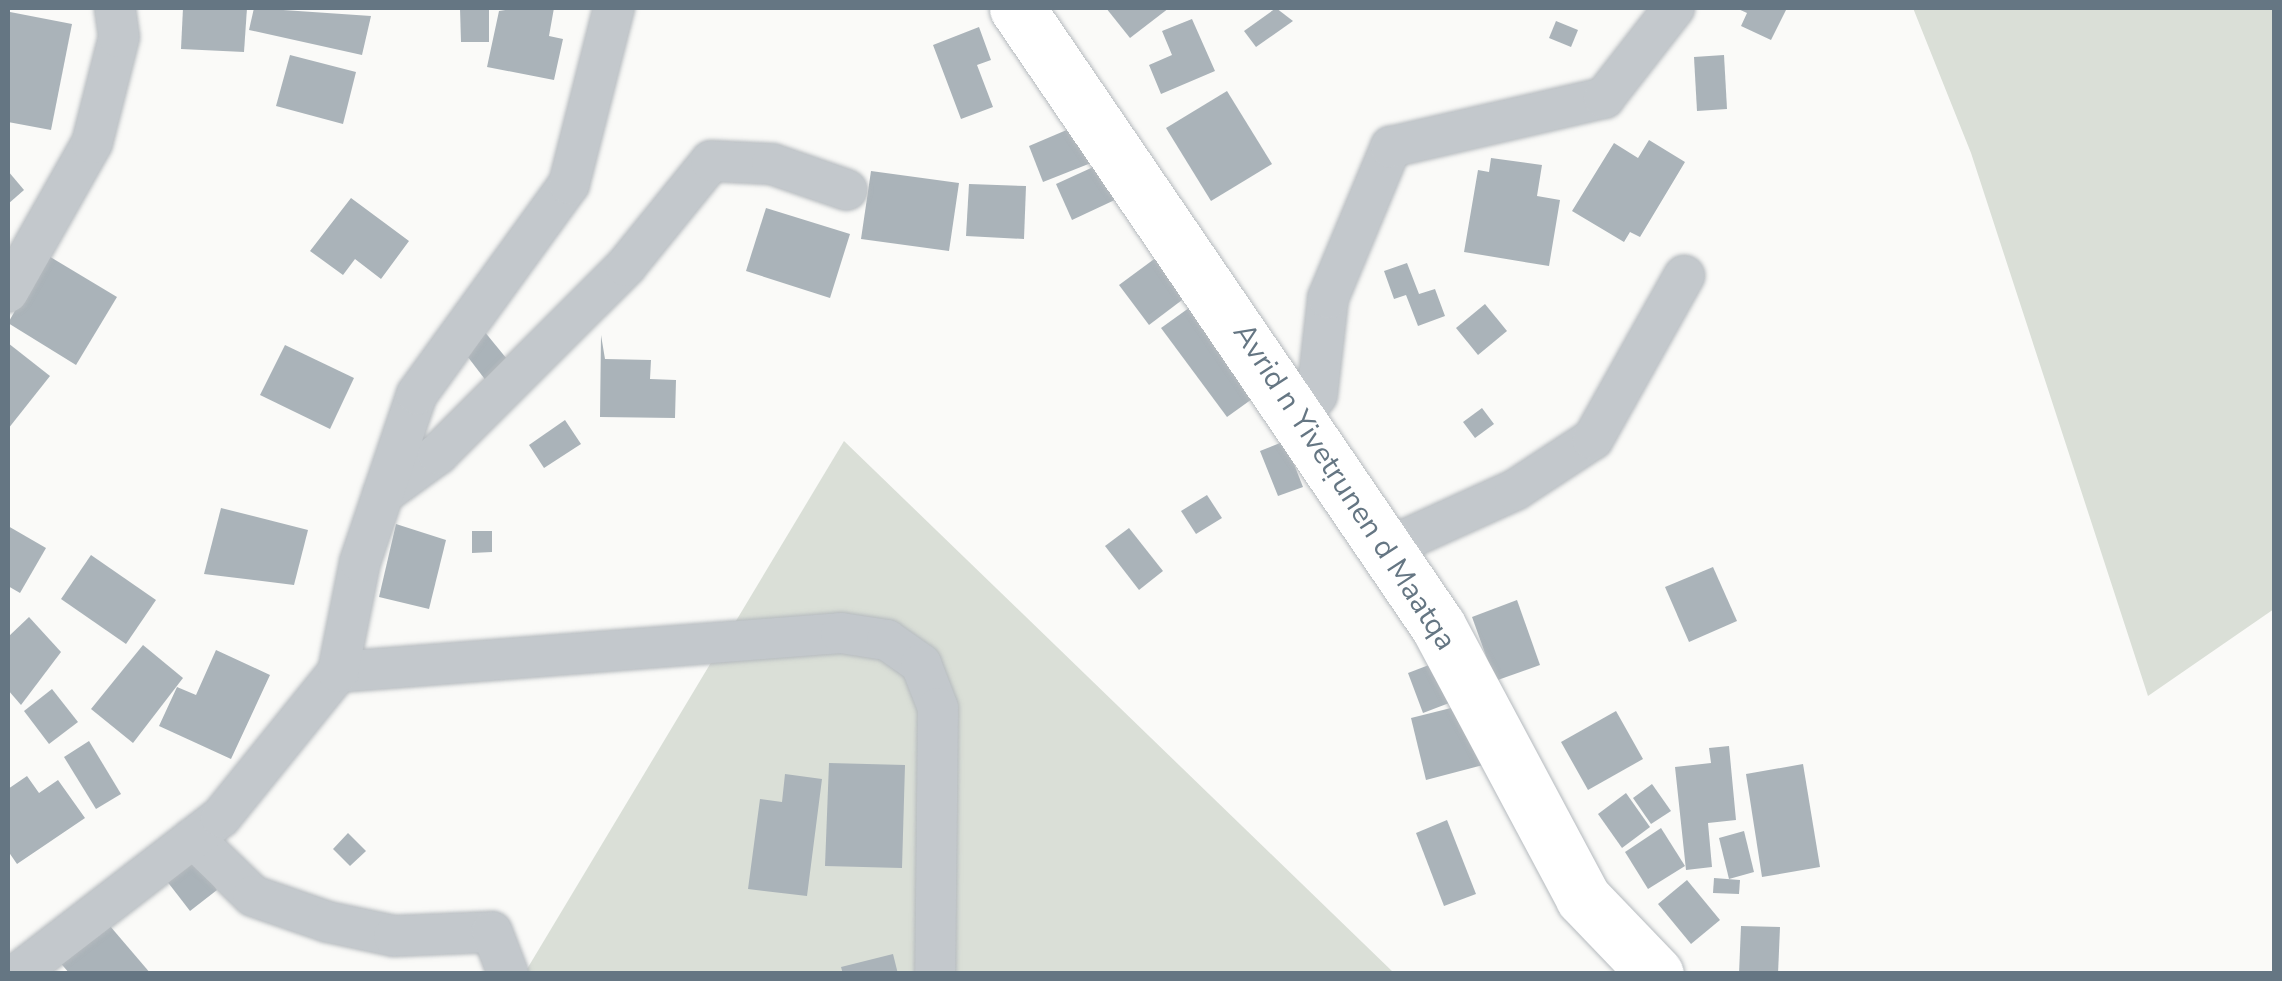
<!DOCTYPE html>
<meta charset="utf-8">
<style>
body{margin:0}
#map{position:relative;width:2282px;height:981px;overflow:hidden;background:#fafaf8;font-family:"Nunito Sans",sans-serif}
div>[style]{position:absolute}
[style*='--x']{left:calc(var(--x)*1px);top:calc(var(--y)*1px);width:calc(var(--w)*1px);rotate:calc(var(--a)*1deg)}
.green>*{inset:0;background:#dadfd7}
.building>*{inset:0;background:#aab3b9}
.roads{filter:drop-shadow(0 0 2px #b5babe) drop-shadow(0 0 2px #b5babe)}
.street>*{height:40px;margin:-20px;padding:0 20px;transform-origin:20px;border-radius:20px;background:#c3c8cc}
.primary>*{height:55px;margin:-27.5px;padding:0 27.5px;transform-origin:27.5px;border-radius:27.5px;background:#fff}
span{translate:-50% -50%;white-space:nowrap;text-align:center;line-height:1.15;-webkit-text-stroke:10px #fff;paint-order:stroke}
.street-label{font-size:30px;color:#657683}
.frame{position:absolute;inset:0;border:10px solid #657683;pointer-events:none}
</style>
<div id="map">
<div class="green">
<div style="clip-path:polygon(1913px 8px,2274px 8px,2274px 609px,2148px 696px,1971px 153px)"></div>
<div style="clip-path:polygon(844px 441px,1394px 973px,524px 974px)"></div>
</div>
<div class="building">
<div style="clip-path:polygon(183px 8px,247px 8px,244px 52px,181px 49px)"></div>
<div style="clip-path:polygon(254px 8px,371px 16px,362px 55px,249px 30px)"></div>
<div style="clip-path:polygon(460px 8px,489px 8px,489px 42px,461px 42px)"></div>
<div style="clip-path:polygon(519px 8px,554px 8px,549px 36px,563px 39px,554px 80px,487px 67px,499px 11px)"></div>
<div style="clip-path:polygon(1106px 8px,1169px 8px,1130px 38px)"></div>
<div style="clip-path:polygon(1276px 8px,1293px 21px,1256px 47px,1244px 31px)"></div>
<div style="clip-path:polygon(1736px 8px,1787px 8px,1771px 40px,1741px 26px,1747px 13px)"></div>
<div style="clip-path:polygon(10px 12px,72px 24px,51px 130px,8px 122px)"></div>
<div style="clip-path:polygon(1192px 19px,1215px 71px,1161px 94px,1149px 65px,1172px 55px,1162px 31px)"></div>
<div style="clip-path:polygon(1556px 21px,1578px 30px,1571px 47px,1549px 38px)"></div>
<div style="clip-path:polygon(979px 27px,991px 60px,977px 65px,993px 107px,961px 119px,933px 45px)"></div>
<div style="clip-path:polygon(290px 55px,356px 72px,343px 124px,276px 106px)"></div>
<div style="clip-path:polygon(1724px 55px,1727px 109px,1697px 111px,1694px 57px)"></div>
<div style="clip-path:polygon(1227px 91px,1272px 164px,1211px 201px,1166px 128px)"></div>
<div style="clip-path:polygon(1076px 126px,1091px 163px,1043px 182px,1029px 146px)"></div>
<div style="clip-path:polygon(1649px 140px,1685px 162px,1640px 237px,1630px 232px,1624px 242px,1572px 211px,1614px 143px,1638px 158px)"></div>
<div style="clip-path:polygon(1491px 158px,1542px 165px,1537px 196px,1560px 200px,1549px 266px,1464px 252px,1478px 170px,1489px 172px)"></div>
<div style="clip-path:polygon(1102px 163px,1119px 198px,1072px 220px,1056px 184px)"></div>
<div style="clip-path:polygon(8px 171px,24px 190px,8px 204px)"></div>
<div style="clip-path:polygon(871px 171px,959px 183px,949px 251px,861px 239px)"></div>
<div style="clip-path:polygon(969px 184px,1026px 186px,1024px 239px,966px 236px)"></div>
<div style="clip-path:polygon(351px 198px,409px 241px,381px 279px,355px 259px,343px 275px,310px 251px)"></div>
<div style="clip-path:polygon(766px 208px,850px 234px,830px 298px,746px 271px)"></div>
<div style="clip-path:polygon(1161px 254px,1190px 294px,1149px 325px,1119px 285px)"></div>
<div style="clip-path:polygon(47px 255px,117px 297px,76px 365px,8px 323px)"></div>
<div style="clip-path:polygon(1407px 263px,1419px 294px,1435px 289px,1445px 316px,1418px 326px,1406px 295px,1394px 299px,1384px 271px)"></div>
<div style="clip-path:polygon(1200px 300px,1266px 389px,1227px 417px,1161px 328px)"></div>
<div style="clip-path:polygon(1485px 304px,1507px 331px,1478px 355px,1456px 328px)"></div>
<div style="clip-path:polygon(484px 331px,511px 364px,487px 382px,461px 348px)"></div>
<div style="clip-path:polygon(601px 335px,605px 359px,651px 360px,650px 379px,676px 380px,675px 418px,600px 417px)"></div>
<div style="clip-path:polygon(8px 343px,50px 376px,8px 429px)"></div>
<div style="clip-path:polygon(285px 345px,354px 378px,330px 429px,260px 395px)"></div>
<div style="clip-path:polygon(1482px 408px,1494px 424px,1475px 438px,1463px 422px)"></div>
<div style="clip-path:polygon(565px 420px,581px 444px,544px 468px,529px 445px)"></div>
<div style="clip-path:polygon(1285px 441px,1303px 487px,1278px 496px,1260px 451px)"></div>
<div style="clip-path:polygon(1207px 495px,1222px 518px,1196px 534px,1181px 511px)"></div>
<div style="clip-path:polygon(221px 508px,308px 530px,294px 585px,204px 574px)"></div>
<div style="clip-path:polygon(396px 524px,446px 540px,429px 609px,379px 597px)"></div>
<div style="clip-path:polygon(8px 526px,46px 548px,20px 593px,8px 586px)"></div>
<div style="clip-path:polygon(1129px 528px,1163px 571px,1139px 590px,1105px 546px)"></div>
<div style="clip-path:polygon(472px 531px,492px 531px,492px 552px,472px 553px)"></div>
<div style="clip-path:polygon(91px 555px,156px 600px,126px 644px,61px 599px)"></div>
<div style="clip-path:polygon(1713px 567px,1737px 621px,1689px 642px,1665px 587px)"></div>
<div style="clip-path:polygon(1517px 600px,1540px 665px,1495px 681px,1472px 617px)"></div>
<div style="clip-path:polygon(29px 617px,61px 652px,21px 705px,8px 690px,8px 637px)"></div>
<div style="clip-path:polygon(143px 645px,183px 678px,133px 743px,91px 709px)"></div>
<div style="clip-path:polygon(216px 650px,270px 675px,231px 759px,159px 726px,177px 687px,196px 695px)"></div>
<div style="clip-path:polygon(1442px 660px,1457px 700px,1423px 713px,1408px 673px)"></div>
<div style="clip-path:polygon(52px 689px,78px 722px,49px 744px,24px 711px)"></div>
<div style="clip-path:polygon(1467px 704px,1483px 765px,1426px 780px,1411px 718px)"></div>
<div style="clip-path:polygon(1616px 711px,1643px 759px,1588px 790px,1561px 742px)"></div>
<div style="clip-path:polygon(89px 741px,121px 794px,96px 809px,64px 757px)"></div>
<div style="clip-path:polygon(1729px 746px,1736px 820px,1708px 823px,1712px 867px,1686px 870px,1675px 767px,1711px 763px,1709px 748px)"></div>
<div style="clip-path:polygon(829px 763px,905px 765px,902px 868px,825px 866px)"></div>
<div style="clip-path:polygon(1803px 764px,1820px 867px,1762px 877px,1746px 774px)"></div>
<div style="clip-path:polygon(785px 774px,822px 779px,807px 896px,748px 889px,760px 799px,782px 802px)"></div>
<div style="clip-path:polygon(27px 776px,39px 793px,58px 780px,85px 818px,17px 864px,8px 851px,8px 789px)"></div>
<div style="clip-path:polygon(1652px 784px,1671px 811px,1651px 824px,1633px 798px)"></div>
<div style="clip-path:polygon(1626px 793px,1650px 827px,1622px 848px,1598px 814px)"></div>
<div style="clip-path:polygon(1447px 820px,1476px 894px,1444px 906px,1416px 833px)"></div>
<div style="clip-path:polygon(1661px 828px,1685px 866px,1648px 889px,1625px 852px)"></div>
<div style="clip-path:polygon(1744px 831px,1754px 872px,1729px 879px,1719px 838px)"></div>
<div style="clip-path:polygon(348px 833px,366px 851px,350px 866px,333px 849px)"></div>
<div style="clip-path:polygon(191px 855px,217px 890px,190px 911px,163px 876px)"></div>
<div style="clip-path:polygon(1714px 878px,1740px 880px,1739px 894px,1713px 893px)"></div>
<div style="clip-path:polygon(1687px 880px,1720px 920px,1691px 944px,1658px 904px)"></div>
<div style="clip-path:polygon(104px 919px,151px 974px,70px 974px,57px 959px)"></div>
<div style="clip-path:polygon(1741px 926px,1780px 927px,1778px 974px,1739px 974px)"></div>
<div style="clip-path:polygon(893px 954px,898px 974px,843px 974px,841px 967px)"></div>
</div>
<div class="roads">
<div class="street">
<div style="--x:8;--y:292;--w:171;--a:-60.6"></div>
<div style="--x:92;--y:143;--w:109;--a:-75.7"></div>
<div style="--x:119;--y:37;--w:29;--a:-98"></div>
<div style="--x:1301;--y:416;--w:26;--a:-53"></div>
<div style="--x:1317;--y:395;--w:98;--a:-83.5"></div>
<div style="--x:1328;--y:298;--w:164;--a:-67.4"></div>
<div style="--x:1391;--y:147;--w:219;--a:-13"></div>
<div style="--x:1604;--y:98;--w:114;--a:-52.1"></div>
<div style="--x:383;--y:494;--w:68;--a:-36"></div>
<div style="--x:438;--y:454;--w:266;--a:-45"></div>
<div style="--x:626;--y:266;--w:135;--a:-51"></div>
<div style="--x:711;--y:161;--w:61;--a:2.8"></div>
<div style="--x:772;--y:164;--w:79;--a:19.1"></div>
<div style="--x:1387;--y:548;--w:141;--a:-24.4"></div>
<div style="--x:1515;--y:490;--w:93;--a:-33.2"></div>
<div style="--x:1593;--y:439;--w:187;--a:-60.8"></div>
<div style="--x:338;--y:672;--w:505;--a:-4.43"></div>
<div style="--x:841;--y:633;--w:47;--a:8.7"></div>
<div style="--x:887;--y:640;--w:42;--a:35.2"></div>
<div style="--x:921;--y:664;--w:47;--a:68.9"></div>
<div style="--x:938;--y:708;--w:266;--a:90.6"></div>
<div style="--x:193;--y:838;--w:83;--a:44"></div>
<div style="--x:253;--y:896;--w:79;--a:19.1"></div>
<div style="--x:328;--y:922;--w:67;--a:12"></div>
<div style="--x:394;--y:936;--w:98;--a:-2.3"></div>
<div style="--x:492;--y:932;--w:45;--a:69.1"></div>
<div style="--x:17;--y:974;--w:257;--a:-37.6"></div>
<div style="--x:221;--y:817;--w:186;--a:-51.1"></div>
<div style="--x:338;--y:672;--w:112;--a:-78.7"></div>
<div style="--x:360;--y:562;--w:177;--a:-71.3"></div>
<div style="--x:417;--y:394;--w:259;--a:-54.1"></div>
<div style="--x:569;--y:184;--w:182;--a:-75.7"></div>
</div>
<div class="primary">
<div style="--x:1017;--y:8;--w:748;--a:55.74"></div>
<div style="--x:1438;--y:626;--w:308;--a:61.9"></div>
<div style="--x:1583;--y:898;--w:105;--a:46.2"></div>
</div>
</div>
<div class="street-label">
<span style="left:1344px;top:487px;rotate:57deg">Avrid n Yivetṛunen d Maatqa</span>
</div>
<div class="frame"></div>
</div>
